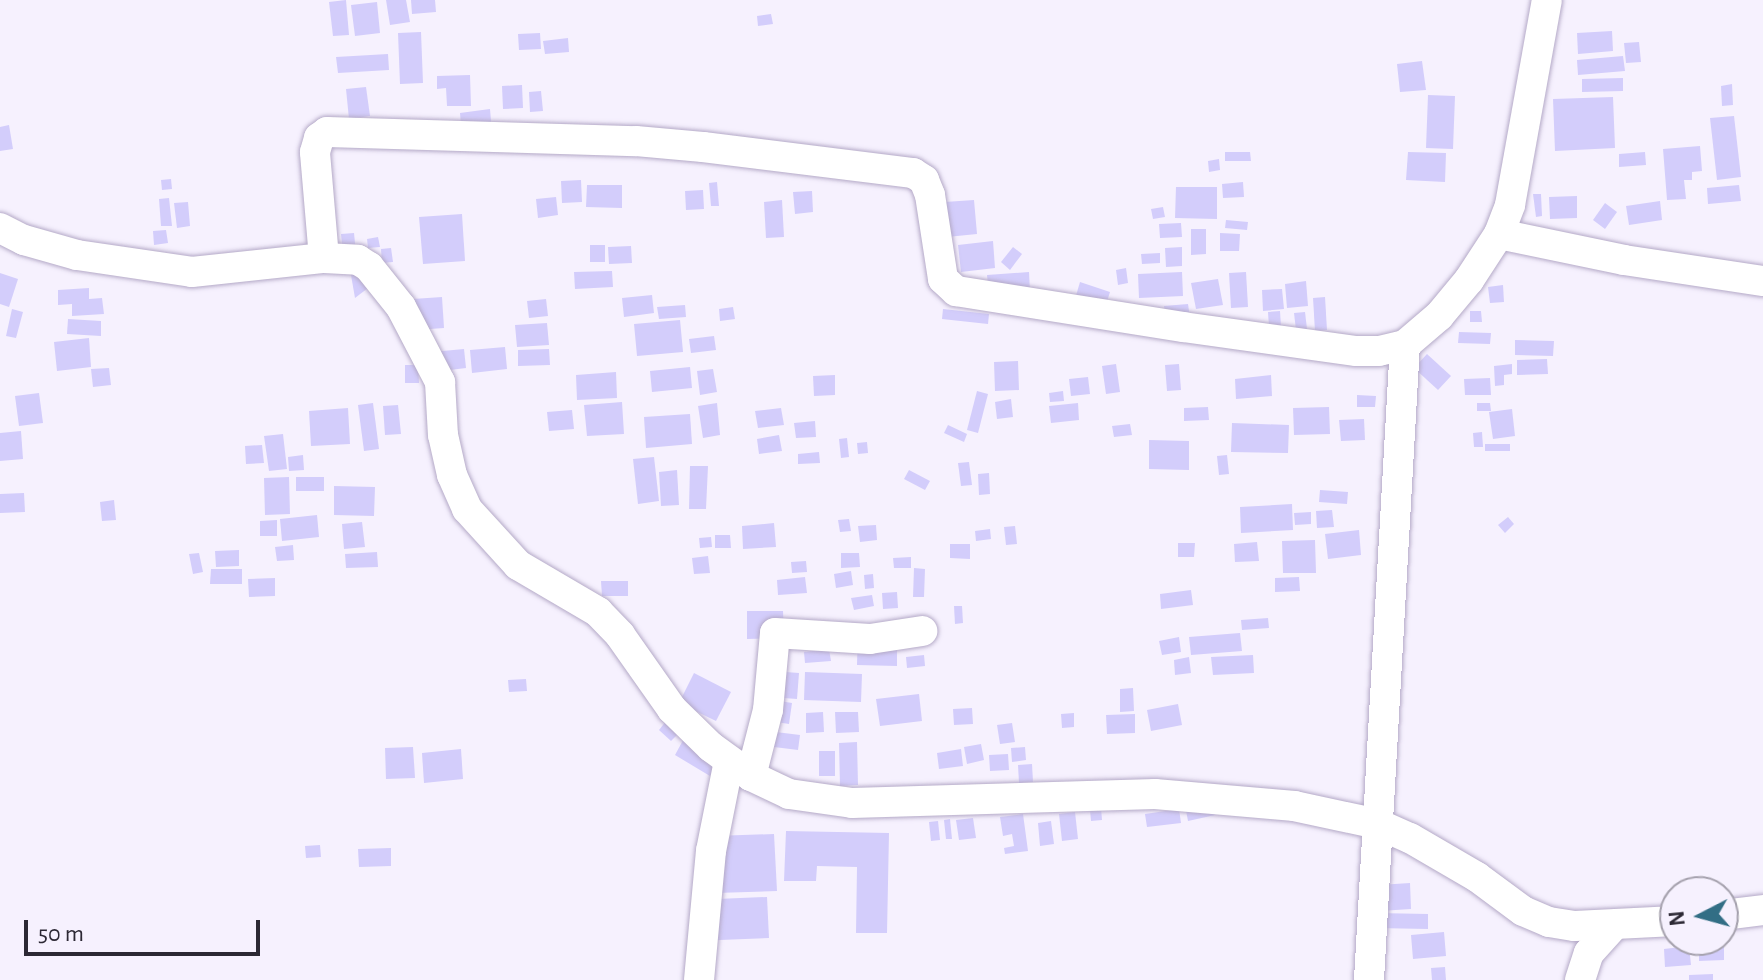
<!DOCTYPE html>
<style>
body{margin:0}
#map{position:relative;width:1763px;height:980px;overflow:hidden;background:#f6f1fe;font-family:"Alegreya Sans",sans-serif}
div>[style]{position:absolute}
[style*='--x']{left:calc(var(--x)*1px);top:calc(var(--y)*1px);width:calc(var(--w)*1px);rotate:calc(var(--a)*1deg)}
.building>*{inset:0;background:#d3cdfb}
.roads{filter:drop-shadow(0 0 2px #b4a9c7) drop-shadow(0 0 2px #b4a9c7)}
.minor>*{height:30px;margin:-15px;padding:0 15px;transform-origin:15px;border-radius:15px;background:#fff}
span{translate:-50% -50%;white-space:nowrap;text-align:center;line-height:1.15;-webkit-text-stroke:8px #f6f1fe;paint-order:stroke}
.north{position:absolute;left:1659px;top:876px;width:80px;height:80px;box-sizing:border-box;background:#f6f1fe;border:2px solid #a5a1ad;border-radius:50%;rotate:264deg;font-size:22px;font-weight:700;line-height:32px;text-align:center;color:#2c2834}
.north::after{content:'';display:block;margin:auto;width:28px;height:36px;background:#326e85;clip-path:polygon(50% 0,100% 100%,50% 72%,0 100%)}
.scale{position:absolute;left:24px;top:920px;width:236px;height:36px;box-sizing:border-box;border:4px solid #2c2834;border-top:0;padding-left:10px;font-size:24px;line-height:28px;white-space:nowrap;color:#2c2834;-webkit-text-stroke:6px #f6f1fe;paint-order:stroke}
</style>
<div id="map">
<div class="building">
<div style="clip-path:polygon(346px 0,349px 35px,333px 36px,329px 2px)"></div>
<div style="clip-path:polygon(386px 0,406px 0,410px 22px,390px 25px)"></div>
<div style="clip-path:polygon(411px 0,435px 0,436px 12px,412px 14px)"></div>
<div style="clip-path:polygon(377px 2px,380px 33px,355px 36px,351px 5px)"></div>
<div style="clip-path:polygon(771px 14px,773px 24px,758px 26px,757px 16px)"></div>
<div style="clip-path:polygon(1612px 31px,1613px 51px,1578px 54px,1577px 33px)"></div>
<div style="clip-path:polygon(421px 32px,423px 83px,400px 84px,398px 33px)"></div>
<div style="clip-path:polygon(540px 33px,541px 49px,519px 50px,518px 34px)"></div>
<div style="clip-path:polygon(568px 38px,569px 52px,545px 54px,543px 41px)"></div>
<div style="clip-path:polygon(1639px 42px,1641px 62px,1626px 63px,1624px 43px)"></div>
<div style="clip-path:polygon(388px 54px,389px 70px,338px 73px,336px 57px)"></div>
<div style="clip-path:polygon(1623px 56px,1625px 71px,1578px 75px,1577px 60px)"></div>
<div style="clip-path:polygon(1422px 61px,1426px 90px,1400px 92px,1397px 64px)"></div>
<div style="clip-path:polygon(470px 75px,471px 106px,447px 106px,446px 88px,437px 89px,437px 76px)"></div>
<div style="clip-path:polygon(1623px 78px,1623px 91px,1582px 92px,1582px 79px)"></div>
<div style="clip-path:polygon(1732px 84px,1733px 105px,1722px 106px,1721px 86px)"></div>
<div style="clip-path:polygon(522px 85px,523px 108px,503px 109px,502px 86px)"></div>
<div style="clip-path:polygon(366px 87px,370px 116px,349px 119px,346px 89px)"></div>
<div style="clip-path:polygon(541px 91px,543px 111px,530px 112px,529px 92px)"></div>
<div style="clip-path:polygon(1428px 95px,1455px 96px,1453px 149px,1426px 148px)"></div>
<div style="clip-path:polygon(1613px 97px,1615px 148px,1555px 151px,1553px 99px)"></div>
<div style="clip-path:polygon(490px 109px,492px 133px,462px 137px,460px 113px)"></div>
<div style="clip-path:polygon(1734px 116px,1741px 177px,1717px 180px,1710px 118px)"></div>
<div style="clip-path:polygon(9px 125px,13px 149px,0 151px,0 127px)"></div>
<div style="clip-path:polygon(1700px 146px,1702px 171px,1692px 172px,1692px 180px,1684px 180px,1686px 199px,1667px 200px,1663px 149px)"></div>
<div style="clip-path:polygon(1225px 152px,1250px 152px,1251px 161px,1225px 161px)"></div>
<div style="clip-path:polygon(1408px 152px,1446px 153px,1445px 182px,1406px 180px)"></div>
<div style="clip-path:polygon(1645px 152px,1646px 165px,1619px 167px,1619px 154px)"></div>
<div style="clip-path:polygon(1219px 159px,1220px 170px,1209px 172px,1208px 161px)"></div>
<div style="clip-path:polygon(171px 179px,172px 189px,162px 190px,161px 180px)"></div>
<div style="clip-path:polygon(581px 180px,582px 202px,562px 203px,561px 181px)"></div>
<div style="clip-path:polygon(717px 182px,719px 206px,711px 206px,709px 183px)"></div>
<div style="clip-path:polygon(1243px 182px,1244px 197px,1223px 198px,1222px 184px)"></div>
<div style="clip-path:polygon(587px 185px,622px 185px,622px 208px,586px 207px)"></div>
<div style="clip-path:polygon(1739px 185px,1741px 201px,1708px 204px,1707px 188px)"></div>
<div style="clip-path:polygon(1176px 187px,1217px 187px,1217px 219px,1175px 218px)"></div>
<div style="clip-path:polygon(703px 190px,704px 209px,686px 210px,685px 191px)"></div>
<div style="clip-path:polygon(812px 191px,813px 212px,795px 214px,793px 192px)"></div>
<div style="clip-path:polygon(1533px 194px,1541px 194px,1542px 216px,1536px 217px)"></div>
<div style="clip-path:polygon(1577px 196px,1577px 218px,1550px 219px,1549px 197px)"></div>
<div style="clip-path:polygon(556px 197px,558px 215px,538px 218px,536px 199px)"></div>
<div style="clip-path:polygon(169px 198px,172px 226px,161px 226px,159px 199px)"></div>
<div style="clip-path:polygon(782px 200px,784px 237px,766px 238px,764px 202px)"></div>
<div style="clip-path:polygon(974px 200px,977px 234px,947px 237px,945px 202px)"></div>
<div style="clip-path:polygon(1660px 201px,1662px 220px,1629px 225px,1626px 206px)"></div>
<div style="clip-path:polygon(188px 202px,190px 226px,177px 228px,174px 203px)"></div>
<div style="clip-path:polygon(1605px 203px,1617px 212px,1605px 229px,1593px 220px)"></div>
<div style="clip-path:polygon(1163px 207px,1165px 217px,1153px 219px,1151px 209px)"></div>
<div style="clip-path:polygon(462px 214px,465px 261px,423px 264px,419px 217px)"></div>
<div style="clip-path:polygon(1226px 220px,1248px 222px,1247px 230px,1225px 228px)"></div>
<div style="clip-path:polygon(1181px 223px,1182px 237px,1160px 238px,1159px 224px)"></div>
<div style="clip-path:polygon(1191px 229px,1206px 229px,1206px 254px,1191px 255px)"></div>
<div style="clip-path:polygon(166px 230px,168px 243px,154px 245px,153px 231px)"></div>
<div style="clip-path:polygon(354px 233px,356px 253px,343px 254px,341px 234px)"></div>
<div style="clip-path:polygon(1220px 233px,1240px 234px,1239px 251px,1220px 251px)"></div>
<div style="clip-path:polygon(378px 237px,380px 247px,368px 248px,367px 239px)"></div>
<div style="clip-path:polygon(993px 241px,995px 268px,961px 272px,958px 245px)"></div>
<div style="clip-path:polygon(590px 245px,605px 245px,605px 262px,590px 262px)"></div>
<div style="clip-path:polygon(631px 246px,632px 263px,609px 264px,608px 247px)"></div>
<div style="clip-path:polygon(1013px 247px,1022px 254px,1010px 270px,1001px 262px)"></div>
<div style="clip-path:polygon(1182px 247px,1182px 266px,1166px 267px,1165px 248px)"></div>
<div style="clip-path:polygon(391px 248px,393px 262px,382px 263px,381px 249px)"></div>
<div style="clip-path:polygon(1160px 253px,1160px 263px,1142px 264px,1141px 254px)"></div>
<div style="clip-path:polygon(1126px 268px,1128px 283px,1118px 285px,1116px 270px)"></div>
<div style="clip-path:polygon(612px 271px,613px 287px,575px 289px,574px 272px)"></div>
<div style="clip-path:polygon(1029px 272px,1030px 291px,989px 294px,987px 275px)"></div>
<div style="clip-path:polygon(1182px 272px,1183px 296px,1139px 298px,1138px 274px)"></div>
<div style="clip-path:polygon(1246px 272px,1248px 307px,1231px 308px,1229px 273px)"></div>
<div style="clip-path:polygon(0 273px,18px 279px,9px 307px,0 304px)"></div>
<div style="clip-path:polygon(363px 273px,368px 288px,355px 298px,351px 275px)"></div>
<div style="clip-path:polygon(1218px 279px,1223px 305px,1196px 309px,1191px 283px)"></div>
<div style="clip-path:polygon(1306px 281px,1308px 306px,1287px 308px,1285px 284px)"></div>
<div style="clip-path:polygon(1080px 282px,1110px 292px,1105px 308px,1075px 299px)"></div>
<div style="clip-path:polygon(1503px 285px,1504px 302px,1490px 303px,1488px 287px)"></div>
<div style="clip-path:polygon(89px 288px,89px 299px,102px 298px,104px 314px,72px 316px,72px 304px,58px 305px,58px 290px)"></div>
<div style="clip-path:polygon(1282px 289px,1284px 309px,1263px 311px,1262px 290px)"></div>
<div style="clip-path:polygon(652px 295px,654px 313px,624px 317px,622px 298px)"></div>
<div style="clip-path:polygon(442px 297px,444px 328px,416px 330px,413px 299px)"></div>
<div style="clip-path:polygon(1325px 297px,1327px 330px,1315px 331px,1313px 298px)"></div>
<div style="clip-path:polygon(546px 299px,548px 316px,529px 318px,527px 301px)"></div>
<div style="clip-path:polygon(1188px 304px,1190px 318px,1166px 320px,1164px 306px)"></div>
<div style="clip-path:polygon(685px 305px,686px 317px,659px 319px,657px 307px)"></div>
<div style="clip-path:polygon(733px 307px,735px 319px,720px 321px,719px 309px)"></div>
<div style="clip-path:polygon(12px 309px,23px 312px,16px 338px,6px 336px)"></div>
<div style="clip-path:polygon(943px 309px,989px 314px,988px 324px,942px 319px)"></div>
<div style="clip-path:polygon(1280px 311px,1281px 327px,1269px 327px,1268px 312px)"></div>
<div style="clip-path:polygon(1470px 311px,1481px 311px,1482px 322px,1470px 322px)"></div>
<div style="clip-path:polygon(1305px 312px,1307px 329px,1296px 330px,1294px 313px)"></div>
<div style="clip-path:polygon(68px 319px,101px 321px,101px 336px,67px 334px)"></div>
<div style="clip-path:polygon(680px 320px,683px 352px,637px 356px,634px 324px)"></div>
<div style="clip-path:polygon(547px 323px,549px 345px,517px 347px,515px 325px)"></div>
<div style="clip-path:polygon(1459px 332px,1491px 333px,1490px 344px,1458px 343px)"></div>
<div style="clip-path:polygon(714px 336px,716px 350px,691px 353px,689px 339px)"></div>
<div style="clip-path:polygon(89px 338px,91px 367px,57px 371px,54px 342px)"></div>
<div style="clip-path:polygon(1515px 340px,1554px 341px,1553px 356px,1515px 355px)"></div>
<div style="clip-path:polygon(505px 347px,507px 369px,472px 373px,470px 350px)"></div>
<div style="clip-path:polygon(464px 349px,466px 368px,434px 372px,432px 352px)"></div>
<div style="clip-path:polygon(549px 349px,550px 365px,518px 366px,518px 350px)"></div>
<div style="clip-path:polygon(1427px 354px,1451px 376px,1438px 390px,1414px 368px)"></div>
<div style="clip-path:polygon(1547px 359px,1548px 374px,1517px 375px,1517px 360px)"></div>
<div style="clip-path:polygon(1018px 361px,1019px 390px,995px 391px,994px 362px)"></div>
<div style="clip-path:polygon(1116px 364px,1120px 392px,1106px 394px,1102px 366px)"></div>
<div style="clip-path:polygon(1179px 364px,1181px 390px,1167px 391px,1165px 365px)"></div>
<div style="clip-path:polygon(1512px 364px,1512px 374px,1504px 375px,1504px 385px,1495px 386px,1494px 366px)"></div>
<div style="clip-path:polygon(405px 365px,418px 365px,419px 383px,405px 383px)"></div>
<div style="clip-path:polygon(690px 367px,692px 388px,652px 392px,650px 371px)"></div>
<div style="clip-path:polygon(109px 368px,111px 385px,93px 387px,91px 369px)"></div>
<div style="clip-path:polygon(713px 369px,717px 392px,700px 395px,697px 371px)"></div>
<div style="clip-path:polygon(616px 372px,617px 398px,577px 400px,576px 375px)"></div>
<div style="clip-path:polygon(835px 375px,835px 395px,814px 396px,813px 376px)"></div>
<div style="clip-path:polygon(1271px 375px,1272px 396px,1236px 399px,1235px 379px)"></div>
<div style="clip-path:polygon(1088px 377px,1090px 394px,1071px 396px,1069px 379px)"></div>
<div style="clip-path:polygon(1490px 378px,1491px 395px,1465px 395px,1464px 379px)"></div>
<div style="clip-path:polygon(977px 391px,988px 394px,978px 433px,967px 430px)"></div>
<div style="clip-path:polygon(1063px 391px,1064px 401px,1050px 402px,1049px 393px)"></div>
<div style="clip-path:polygon(39px 393px,43px 423px,19px 426px,15px 396px)"></div>
<div style="clip-path:polygon(1357px 395px,1376px 396px,1375px 407px,1357px 407px)"></div>
<div style="clip-path:polygon(1011px 399px,1013px 417px,997px 419px,995px 402px)"></div>
<div style="clip-path:polygon(622px 402px,624px 434px,587px 436px,584px 405px)"></div>
<div style="clip-path:polygon(373px 403px,379px 449px,364px 451px,358px 405px)"></div>
<div style="clip-path:polygon(717px 403px,720px 435px,703px 438px,698px 406px)"></div>
<div style="clip-path:polygon(1078px 403px,1079px 420px,1051px 423px,1049px 406px)"></div>
<div style="clip-path:polygon(1477px 403px,1490px 403px,1491px 411px,1477px 411px)"></div>
<div style="clip-path:polygon(398px 405px,401px 434px,385px 435px,383px 406px)"></div>
<div style="clip-path:polygon(1208px 407px,1209px 420px,1184px 421px,1184px 408px)"></div>
<div style="clip-path:polygon(1329px 407px,1330px 434px,1294px 435px,1293px 408px)"></div>
<div style="clip-path:polygon(348px 408px,350px 444px,311px 446px,309px 411px)"></div>
<div style="clip-path:polygon(781px 408px,784px 425px,758px 428px,755px 411px)"></div>
<div style="clip-path:polygon(1512px 409px,1515px 436px,1493px 439px,1489px 412px)"></div>
<div style="clip-path:polygon(572px 410px,574px 429px,549px 431px,547px 412px)"></div>
<div style="clip-path:polygon(690px 414px,692px 444px,646px 448px,644px 417px)"></div>
<div style="clip-path:polygon(1364px 419px,1365px 440px,1341px 441px,1339px 420px)"></div>
<div style="clip-path:polygon(815px 421px,816px 437px,796px 438px,794px 423px)"></div>
<div style="clip-path:polygon(1232px 423px,1289px 425px,1288px 453px,1231px 452px)"></div>
<div style="clip-path:polygon(1130px 424px,1132px 435px,1114px 437px,1112px 426px)"></div>
<div style="clip-path:polygon(948px 425px,967px 434px,964px 442px,944px 433px)"></div>
<div style="clip-path:polygon(21px 431px,23px 459px,0 461px,0 433px)"></div>
<div style="clip-path:polygon(1482px 432px,1483px 447px,1474px 447px,1473px 433px)"></div>
<div style="clip-path:polygon(283px 434px,287px 469px,269px 471px,264px 436px)"></div>
<div style="clip-path:polygon(779px 435px,782px 451px,759px 454px,757px 439px)"></div>
<div style="clip-path:polygon(847px 438px,849px 457px,841px 458px,839px 439px)"></div>
<div style="clip-path:polygon(1149px 440px,1189px 441px,1189px 470px,1149px 469px)"></div>
<div style="clip-path:polygon(867px 442px,868px 453px,858px 454px,857px 443px)"></div>
<div style="clip-path:polygon(1485px 444px,1510px 444px,1510px 451px,1485px 451px)"></div>
<div style="clip-path:polygon(262px 445px,264px 463px,246px 464px,245px 446px)"></div>
<div style="clip-path:polygon(819px 452px,820px 463px,798px 464px,798px 454px)"></div>
<div style="clip-path:polygon(303px 455px,304px 470px,289px 471px,288px 457px)"></div>
<div style="clip-path:polygon(1227px 455px,1229px 474px,1219px 475px,1217px 456px)"></div>
<div style="clip-path:polygon(654px 457px,659px 501px,638px 504px,633px 459px)"></div>
<div style="clip-path:polygon(969px 462px,972px 485px,961px 486px,958px 463px)"></div>
<div style="clip-path:polygon(690px 466px,708px 466px,706px 509px,689px 509px)"></div>
<div style="clip-path:polygon(677px 470px,679px 505px,661px 506px,659px 472px)"></div>
<div style="clip-path:polygon(909px 470px,930px 481px,925px 490px,904px 479px)"></div>
<div style="clip-path:polygon(989px 473px,990px 494px,979px 495px,978px 474px)"></div>
<div style="clip-path:polygon(289px 477px,290px 514px,265px 515px,264px 478px)"></div>
<div style="clip-path:polygon(296px 477px,324px 477px,324px 491px,296px 491px)"></div>
<div style="clip-path:polygon(334px 486px,375px 487px,374px 516px,334px 515px)"></div>
<div style="clip-path:polygon(1320px 490px,1348px 492px,1347px 504px,1319px 502px)"></div>
<div style="clip-path:polygon(24px 493px,25px 512px,0 513px,0 494px)"></div>
<div style="clip-path:polygon(114px 500px,116px 520px,102px 521px,100px 502px)"></div>
<div style="clip-path:polygon(1292px 504px,1293px 530px,1241px 533px,1240px 507px)"></div>
<div style="clip-path:polygon(1332px 510px,1334px 527px,1317px 528px,1316px 511px)"></div>
<div style="clip-path:polygon(1311px 512px,1311px 524px,1295px 525px,1294px 513px)"></div>
<div style="clip-path:polygon(317px 515px,319px 537px,282px 541px,280px 519px)"></div>
<div style="clip-path:polygon(1508px 517px,1514px 524px,1505px 533px,1498px 525px)"></div>
<div style="clip-path:polygon(849px 519px,851px 531px,840px 532px,838px 520px)"></div>
<div style="clip-path:polygon(277px 520px,277px 536px,260px 536px,260px 521px)"></div>
<div style="clip-path:polygon(362px 522px,365px 547px,344px 549px,342px 524px)"></div>
<div style="clip-path:polygon(774px 523px,776px 547px,743px 549px,742px 526px)"></div>
<div style="clip-path:polygon(876px 525px,877px 540px,860px 542px,858px 526px)"></div>
<div style="clip-path:polygon(1015px 526px,1017px 544px,1006px 545px,1004px 527px)"></div>
<div style="clip-path:polygon(990px 529px,991px 539px,976px 541px,975px 531px)"></div>
<div style="clip-path:polygon(1359px 530px,1361px 555px,1328px 559px,1325px 534px)"></div>
<div style="clip-path:polygon(715px 535px,730px 535px,731px 548px,715px 548px)"></div>
<div style="clip-path:polygon(711px 537px,712px 547px,700px 548px,699px 538px)"></div>
<div style="clip-path:polygon(1315px 540px,1316px 573px,1283px 573px,1282px 541px)"></div>
<div style="clip-path:polygon(1257px 542px,1259px 561px,1235px 562px,1234px 544px)"></div>
<div style="clip-path:polygon(1178px 543px,1195px 543px,1194px 557px,1178px 557px)"></div>
<div style="clip-path:polygon(950px 544px,970px 544px,970px 559px,950px 558px)"></div>
<div style="clip-path:polygon(293px 545px,294px 560px,277px 561px,275px 547px)"></div>
<div style="clip-path:polygon(239px 550px,239px 566px,216px 567px,215px 551px)"></div>
<div style="clip-path:polygon(377px 552px,378px 567px,346px 568px,345px 554px)"></div>
<div style="clip-path:polygon(199px 553px,203px 572px,193px 574px,189px 554px)"></div>
<div style="clip-path:polygon(841px 553px,859px 553px,860px 567px,841px 568px)"></div>
<div style="clip-path:polygon(708px 556px,710px 573px,694px 574px,692px 558px)"></div>
<div style="clip-path:polygon(911px 557px,911px 568px,894px 568px,893px 558px)"></div>
<div style="clip-path:polygon(806px 561px,807px 572px,792px 573px,791px 562px)"></div>
<div style="clip-path:polygon(914px 568px,925px 569px,924px 597px,913px 597px)"></div>
<div style="clip-path:polygon(211px 569px,242px 569px,242px 584px,210px 584px)"></div>
<div style="clip-path:polygon(851px 571px,853px 585px,836px 588px,834px 574px)"></div>
<div style="clip-path:polygon(873px 574px,874px 588px,865px 589px,864px 575px)"></div>
<div style="clip-path:polygon(805px 577px,807px 593px,778px 595px,777px 580px)"></div>
<div style="clip-path:polygon(1299px 577px,1300px 591px,1275px 592px,1275px 578px)"></div>
<div style="clip-path:polygon(275px 578px,275px 596px,249px 597px,248px 579px)"></div>
<div style="clip-path:polygon(601px 581px,628px 581px,628px 596px,602px 596px)"></div>
<div style="clip-path:polygon(1191px 590px,1193px 605px,1161px 609px,1160px 594px)"></div>
<div style="clip-path:polygon(897px 592px,898px 608px,883px 609px,882px 593px)"></div>
<div style="clip-path:polygon(872px 595px,874px 606px,854px 610px,851px 598px)"></div>
<div style="clip-path:polygon(954px 606px,962px 606px,963px 623px,955px 624px)"></div>
<div style="clip-path:polygon(747px 611px,783px 611px,784px 638px,747px 639px)"></div>
<div style="clip-path:polygon(1268px 618px,1269px 628px,1242px 630px,1241px 620px)"></div>
<div style="clip-path:polygon(858px 628px,897px 629px,897px 666px,857px 665px)"></div>
<div style="clip-path:polygon(1240px 633px,1242px 651px,1191px 655px,1189px 637px)"></div>
<div style="clip-path:polygon(1179px 637px,1181px 652px,1162px 655px,1159px 641px)"></div>
<div style="clip-path:polygon(829px 649px,831px 661px,805px 663px,804px 652px)"></div>
<div style="clip-path:polygon(924px 655px,925px 666px,907px 668px,906px 657px)"></div>
<div style="clip-path:polygon(1253px 655px,1254px 673px,1213px 675px,1211px 657px)"></div>
<div style="clip-path:polygon(1189px 657px,1191px 673px,1175px 675px,1174px 660px)"></div>
<div style="clip-path:polygon(772px 671px,799px 673px,797px 699px,770px 697px)"></div>
<div style="clip-path:polygon(805px 672px,862px 674px,861px 702px,804px 700px)"></div>
<div style="clip-path:polygon(694px 673px,731px 692px,716px 721px,679px 703px)"></div>
<div style="clip-path:polygon(526px 679px,527px 691px,509px 692px,508px 680px)"></div>
<div style="clip-path:polygon(1133px 688px,1134px 711px,1120px 712px,1120px 689px)"></div>
<div style="clip-path:polygon(919px 694px,922px 721px,880px 726px,876px 699px)"></div>
<div style="clip-path:polygon(767px 699px,792px 703px,789px 724px,763px 720px)"></div>
<div style="clip-path:polygon(1178px 704px,1182px 725px,1151px 731px,1147px 710px)"></div>
<div style="clip-path:polygon(972px 708px,973px 724px,954px 725px,953px 709px)"></div>
<div style="clip-path:polygon(823px 712px,824px 732px,806px 733px,806px 713px)"></div>
<div style="clip-path:polygon(835px 712px,858px 712px,859px 732px,836px 733px)"></div>
<div style="clip-path:polygon(1074px 713px,1074px 727px,1062px 728px,1061px 714px)"></div>
<div style="clip-path:polygon(1135px 714px,1135px 733px,1107px 734px,1106px 715px)"></div>
<div style="clip-path:polygon(667px 720px,680px 732px,671px 741px,659px 730px)"></div>
<div style="clip-path:polygon(1012px 723px,1015px 742px,1000px 744px,997px 725px)"></div>
<div style="clip-path:polygon(776px 732px,800px 735px,798px 750px,774px 747px)"></div>
<div style="clip-path:polygon(687px 733px,718px 763px,710px 776px,675px 755px)"></div>
<div style="clip-path:polygon(857px 742px,858px 785px,840px 786px,839px 743px)"></div>
<div style="clip-path:polygon(981px 744px,984px 760px,967px 764px,964px 747px)"></div>
<div style="clip-path:polygon(413px 747px,415px 778px,386px 779px,385px 748px)"></div>
<div style="clip-path:polygon(1025px 747px,1026px 760px,1012px 762px,1011px 748px)"></div>
<div style="clip-path:polygon(461px 749px,463px 779px,424px 783px,422px 753px)"></div>
<div style="clip-path:polygon(961px 749px,963px 766px,939px 769px,937px 753px)"></div>
<div style="clip-path:polygon(819px 751px,835px 751px,835px 776px,819px 776px)"></div>
<div style="clip-path:polygon(1008px 754px,1009px 770px,990px 771px,989px 755px)"></div>
<div style="clip-path:polygon(1032px 764px,1033px 782px,1019px 783px,1018px 765px)"></div>
<div style="clip-path:polygon(1211px 794px,1215px 815px,1188px 821px,1184px 800px)"></div>
<div style="clip-path:polygon(1101px 808px,1102px 820px,1091px 821px,1090px 810px)"></div>
<div style="clip-path:polygon(1179px 809px,1181px 823px,1147px 827px,1145px 814px)"></div>
<div style="clip-path:polygon(1075px 812px,1078px 839px,1062px 841px,1059px 814px)"></div>
<div style="clip-path:polygon(1023px 814px,1028px 851px,1005px 854px,1004px 848px,1014px 846px,1012px 834px,1003px 836px,1000px 817px)"></div>
<div style="clip-path:polygon(973px 818px,976px 838px,959px 840px,956px 820px)"></div>
<div style="clip-path:polygon(950px 819px,952px 839px,946px 839px,944px 820px)"></div>
<div style="clip-path:polygon(938px 821px,940px 840px,931px 841px,929px 822px)"></div>
<div style="clip-path:polygon(1051px 821px,1054px 844px,1040px 846px,1038px 823px)"></div>
<div style="clip-path:polygon(786px 831px,889px 833px,887px 933px,856px 933px,857px 867px,817px 866px,816px 881px,784px 881px)"></div>
<div style="clip-path:polygon(774px 834px,777px 891px,716px 893px,714px 836px)"></div>
<div style="clip-path:polygon(320px 845px,321px 857px,306px 858px,305px 846px)"></div>
<div style="clip-path:polygon(391px 848px,391px 866px,359px 867px,358px 849px)"></div>
<div style="clip-path:polygon(1410px 883px,1411px 909px,1380px 911px,1379px 885px)"></div>
<div style="clip-path:polygon(767px 897px,769px 938px,695px 941px,693px 900px)"></div>
<div style="clip-path:polygon(1376px 913px,1428px 914px,1428px 929px,1376px 928px)"></div>
<div style="clip-path:polygon(1444px 932px,1446px 956px,1413px 959px,1411px 935px)"></div>
<div style="clip-path:polygon(1724px 942px,1724px 960px,1699px 961px,1699px 943px)"></div>
<div style="clip-path:polygon(1689px 946px,1691px 965px,1665px 967px,1664px 949px)"></div>
<div style="clip-path:polygon(1445px 967px,1446px 980px,1432px 980px,1431px 968px)"></div>
<div style="clip-path:polygon(1713px 974px,1713px 980px,1689px 980px,1689px 975px)"></div>
</div>
<div class="roads">
<div class="minor">
<div style="--x:0;--y:228;--w:27;--a:27"></div>
<div style="--x:24;--y:240;--w:55;--a:15.8"></div>
<div style="--x:77;--y:255;--w:116;--a:8.4"></div>
<div style="--x:192;--y:272;--w:133;--a:-6.1"></div>
<div style="--x:324;--y:258;--w:34;--a:3"></div>
<div style="--x:358;--y:260;--w:13;--a:32"></div>
<div style="--x:369;--y:267;--w:51;--a:51.3"></div>
<div style="--x:401;--y:307;--w:85;--a:62.5"></div>
<div style="--x:440;--y:382;--w:53;--a:86.8"></div>
<div style="--x:443;--y:435;--w:41;--a:77.3"></div>
<div style="--x:452;--y:475;--w:37;--a:66"></div>
<div style="--x:467;--y:509;--w:76;--a:47.7"></div>
<div style="--x:518;--y:565;--w:93;--a:30.4"></div>
<div style="--x:598;--y:612;--w:32;--a:46"></div>
<div style="--x:620;--y:635;--w:90;--a:54.9"></div>
<div style="--x:672;--y:709;--w:54;--a:44.3"></div>
<div style="--x:711;--y:747;--w:49;--a:35.9"></div>
<div style="--x:751;--y:776;--w:42;--a:25.3"></div>
<div style="--x:789;--y:794;--w:64;--a:8.1"></div>
<div style="--x:852;--y:803;--w:303;--a:-1.7"></div>
<div style="--x:1155;--y:794;--w:140;--a:4.9"></div>
<div style="--x:1294;--y:806;--w:86;--a:12.1"></div>
<div style="--x:1378;--y:824;--w:35;--a:24"></div>
<div style="--x:1410;--y:838;--w:78;--a:30.2"></div>
<div style="--x:1477;--y:877;--w:57;--a:36.5"></div>
<div style="--x:1523;--y:911;--w:28;--a:23"></div>
<div style="--x:1549;--y:922;--w:26;--a:9"></div>
<div style="--x:1575;--y:926;--w:100;--a:-2.9"></div>
<div style="--x:1499;--y:234;--w:128;--a:11.7"></div>
<div style="--x:1624;--y:260;--w:141;--a:8.6"></div>
<div style="--x:324;--y:258;--w:106;--a:-94.9"></div>
<div style="--x:315;--y:152;--w:15;--a:-74"></div>
<div style="--x:319;--y:138;--w:10;--a:-37"></div>
<div style="--x:327;--y:132;--w:309;--a:1.7"></div>
<div style="--x:636;--y:141;--w:67;--a:5.1"></div>
<div style="--x:703;--y:147;--w:212;--a:7.1"></div>
<div style="--x:913;--y:173;--w:13;--a:32"></div>
<div style="--x:924;--y:180;--w:16;--a:68"></div>
<div style="--x:930;--y:195;--w:85;--a:81.2"></div>
<div style="--x:943;--y:279;--w:18;--a:43"></div>
<div style="--x:956;--y:291;--w:230;--a:9"></div>
<div style="--x:1183;--y:327;--w:175;--a:7.9"></div>
<div style="--x:1356;--y:351;--w:23;--a:0"></div>
<div style="--x:1379;--y:351;--w:27;--a:-13"></div>
<div style="--x:1405;--y:345;--w:45;--a:-40.5"></div>
<div style="--x:1439;--y:316;--w:47;--a:-50.2"></div>
<div style="--x:1469;--y:280;--w:55;--a:-56.9"></div>
<div style="--x:1499;--y:234;--w:31;--a:-69"></div>
<div style="--x:1510;--y:205;--w:208;--a:-79.8"></div>
<div style="--x:751;--y:776;--w:68;--a:-75.6"></div>
<div style="--x:768;--y:710;--w:77;--a:-84.8"></div>
<div style="--x:775;--y:633;--w:95;--a:3.6"></div>
<div style="--x:870;--y:639;--w:53;--a:-8.7"></div>
<div style="--x:1723;--y:915;--w:40;--a:-7.1"></div>
<div style="--x:699;--y:980;--w:130;--a:-84.7"></div>
<div style="--x:711;--y:851;--w:92;--a:-78.7"></div>
<div style="--x:1369;--y:980;--w:636;--a:-86.76"></div>
<div style="--x:1580;--y:980;--w:28;--a:-72"></div>
<div style="--x:1589;--y:953;--w:36;--a:-48"></div>
</div>
</div>
<div class="north">N</div>
<div class="scale">50 m</div>
</div>
